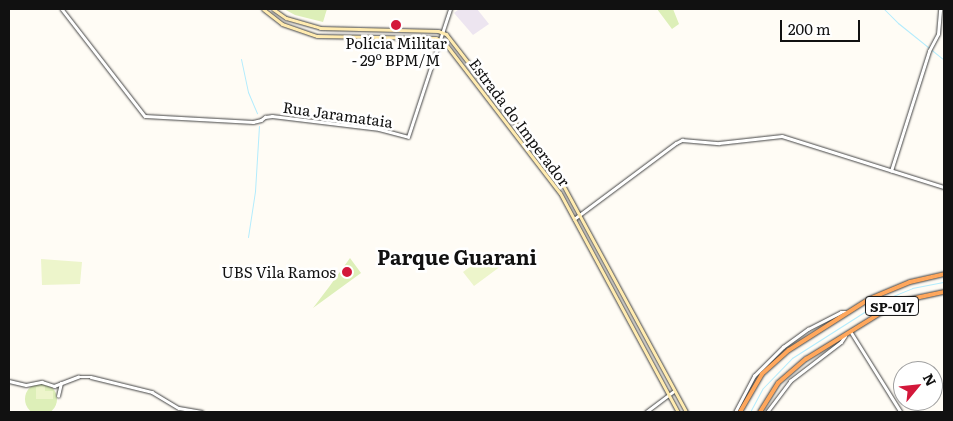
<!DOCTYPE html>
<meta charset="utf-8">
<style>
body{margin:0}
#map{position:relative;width:953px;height:421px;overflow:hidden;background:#fffcf5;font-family:Literata,serif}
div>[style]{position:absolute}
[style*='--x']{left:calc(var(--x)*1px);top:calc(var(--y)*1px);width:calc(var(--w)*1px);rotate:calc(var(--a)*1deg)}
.industrial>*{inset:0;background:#ede5f0}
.green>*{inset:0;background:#ddefb8}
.round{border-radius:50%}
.pitch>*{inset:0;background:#edf5cb}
.stream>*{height:1px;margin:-0.5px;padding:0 0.5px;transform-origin:0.5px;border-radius:0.5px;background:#b3ecfd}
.roads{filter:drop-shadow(0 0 1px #444) drop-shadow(0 0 1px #444)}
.tertiary>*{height:2.5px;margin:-1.25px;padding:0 1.25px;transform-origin:1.25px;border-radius:1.25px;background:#fff}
.secondary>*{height:3px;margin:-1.5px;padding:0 1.5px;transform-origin:1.5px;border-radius:1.5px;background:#ffebb0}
.trunk>*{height:4px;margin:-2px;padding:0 2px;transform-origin:2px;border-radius:2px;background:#ffa75c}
.dots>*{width:14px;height:14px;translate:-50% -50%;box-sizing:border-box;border:2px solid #fff;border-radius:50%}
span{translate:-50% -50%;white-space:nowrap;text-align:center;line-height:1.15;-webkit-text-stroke:5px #fff;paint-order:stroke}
.shield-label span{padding:1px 4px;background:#fff;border:1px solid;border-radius:4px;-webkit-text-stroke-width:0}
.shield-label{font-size:14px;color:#111;font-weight:700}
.poi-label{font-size:15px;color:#111}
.right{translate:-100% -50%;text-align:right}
.street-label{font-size:15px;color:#111}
.district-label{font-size:20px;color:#111;font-weight:700}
.frame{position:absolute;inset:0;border:10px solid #111;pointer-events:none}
.north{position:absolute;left:893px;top:361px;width:50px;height:50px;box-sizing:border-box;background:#fff;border:1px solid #a0a0a0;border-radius:50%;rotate:62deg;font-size:14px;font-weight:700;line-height:20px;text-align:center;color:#111}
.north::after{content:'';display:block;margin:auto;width:18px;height:22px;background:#d3173a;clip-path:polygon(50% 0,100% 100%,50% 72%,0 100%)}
.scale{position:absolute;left:780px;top:20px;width:80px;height:22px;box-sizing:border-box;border:2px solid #111;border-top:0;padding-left:6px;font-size:15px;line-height:18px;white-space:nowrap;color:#111;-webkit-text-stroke:4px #fff;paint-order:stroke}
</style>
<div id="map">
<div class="industrial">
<div style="clip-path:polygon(459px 9px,477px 9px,489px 24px,473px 35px,454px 13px)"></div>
</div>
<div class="green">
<div style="clip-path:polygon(284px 9px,327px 9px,323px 22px,295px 15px)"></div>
<div style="clip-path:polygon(657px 9px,673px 9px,679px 24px,672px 29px)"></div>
<div style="clip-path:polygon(350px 258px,361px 273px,313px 308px,329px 287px)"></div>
<div class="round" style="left:25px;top:383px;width:32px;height:32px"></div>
</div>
<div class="pitch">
<div style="clip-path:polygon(490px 252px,501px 266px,474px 286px,463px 272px)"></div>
<div style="clip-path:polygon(41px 259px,82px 262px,80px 284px,42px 285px)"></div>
<div style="clip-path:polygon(45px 386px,45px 391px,53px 391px,53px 399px,36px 399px,36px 387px)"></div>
</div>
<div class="stream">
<div style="--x:884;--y:9;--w:20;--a:45"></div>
<div style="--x:898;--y:23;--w:59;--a:38.8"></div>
<div style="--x:241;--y:59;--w:34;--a:78"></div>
<div style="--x:248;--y:92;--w:23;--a:67"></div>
<div style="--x:248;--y:237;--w:47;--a:-81.3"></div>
<div style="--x:255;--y:191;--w:65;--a:-86.5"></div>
<div style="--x:750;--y:412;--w:27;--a:-62"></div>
<div style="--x:763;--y:388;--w:42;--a:-46"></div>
<div style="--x:792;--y:358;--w:108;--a:-32.5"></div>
<div style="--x:883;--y:300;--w:31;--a:-22"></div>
<div style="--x:912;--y:288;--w:33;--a:-11"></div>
</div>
<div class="roads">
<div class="tertiary">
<div style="--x:62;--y:9;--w:135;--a:52.2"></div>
<div style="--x:145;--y:116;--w:108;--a:3.2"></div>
<div style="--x:253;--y:122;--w:8;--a:-14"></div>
<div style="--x:261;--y:120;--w:5;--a:-37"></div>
<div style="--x:265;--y:117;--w:7;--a:-8"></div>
<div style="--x:272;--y:116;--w:108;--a:6.9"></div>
<div style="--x:379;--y:129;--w:30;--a:15"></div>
<div style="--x:408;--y:137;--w:135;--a:-71.8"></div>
<div style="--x:891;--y:171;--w:126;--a:-72.4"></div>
<div style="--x:929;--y:51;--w:19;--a:-62"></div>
<div style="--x:938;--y:34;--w:25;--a:-85"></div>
<div style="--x:574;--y:219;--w:127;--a:-36.7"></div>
<div style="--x:676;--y:143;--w:7;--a:-27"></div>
<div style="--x:682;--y:140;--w:37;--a:5"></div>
<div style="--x:719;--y:143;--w:63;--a:-6.3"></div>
<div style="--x:782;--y:136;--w:170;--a:17.5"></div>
<div style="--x:851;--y:332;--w:94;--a:58"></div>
<div style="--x:9;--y:381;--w:17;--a:13"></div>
<div style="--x:26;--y:385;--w:16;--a:-11"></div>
<div style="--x:42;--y:382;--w:13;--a:18"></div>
<div style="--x:54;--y:386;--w:26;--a:-21"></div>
<div style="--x:78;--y:377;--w:13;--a:0"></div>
<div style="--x:91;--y:377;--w:63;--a:13.8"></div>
<div style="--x:152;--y:392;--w:31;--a:31"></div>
<div style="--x:179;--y:408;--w:23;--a:10"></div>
<div style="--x:58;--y:396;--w:13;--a:-77"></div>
<div style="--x:646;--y:412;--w:35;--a:-37"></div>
<div style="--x:735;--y:412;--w:41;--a:-62.2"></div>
<div style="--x:754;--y:376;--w:41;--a:-45"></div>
<div style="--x:783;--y:347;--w:31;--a:-36"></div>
<div style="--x:808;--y:329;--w:37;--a:-27"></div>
<div style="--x:841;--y:312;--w:5;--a:0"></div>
<div style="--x:767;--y:412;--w:39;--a:-53"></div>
<div style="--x:790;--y:381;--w:64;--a:-37.4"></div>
<div style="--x:841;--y:342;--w:7;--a:-56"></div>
</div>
<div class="secondary">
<div style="--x:263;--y:9;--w:24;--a:38"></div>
<div style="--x:282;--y:24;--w:37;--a:19"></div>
<div style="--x:317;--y:36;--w:119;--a:1"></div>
<div style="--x:436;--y:38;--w:9;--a:27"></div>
<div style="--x:444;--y:42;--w:190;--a:52.5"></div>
<div style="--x:560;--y:193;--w:249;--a:61.7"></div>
<div style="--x:273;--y:9;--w:16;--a:35"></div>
<div style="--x:286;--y:18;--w:35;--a:16"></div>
<div style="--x:320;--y:28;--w:118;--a:1.5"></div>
<div style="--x:438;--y:31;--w:9;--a:21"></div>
<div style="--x:446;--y:34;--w:191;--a:52.2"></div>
<div style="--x:563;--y:185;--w:258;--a:61.5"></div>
</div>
<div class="trunk">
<div style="--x:740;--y:412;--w:44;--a:-59.9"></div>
<div style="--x:762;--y:374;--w:36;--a:-42"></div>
<div style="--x:789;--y:350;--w:95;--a:-32.5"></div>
<div style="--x:869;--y:299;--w:44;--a:-22.5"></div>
<div style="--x:910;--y:282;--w:35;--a:-13"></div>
<div style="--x:760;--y:412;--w:34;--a:-58"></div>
<div style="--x:778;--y:383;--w:37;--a:-41"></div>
<div style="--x:806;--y:359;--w:95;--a:-31.7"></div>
<div style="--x:887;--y:309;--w:21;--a:-25"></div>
<div style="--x:906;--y:300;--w:39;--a:-12"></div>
</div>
</div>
<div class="dots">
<div style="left:396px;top:25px;background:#d3173a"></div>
<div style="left:347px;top:272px;background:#d3173a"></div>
</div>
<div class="shield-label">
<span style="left:892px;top:306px">SP-017</span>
</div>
<div class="poi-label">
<span style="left:396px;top:51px">Polícia Militar<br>- 29º BPM/M</span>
<span class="right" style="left:336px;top:272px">UBS Vila Ramos</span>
</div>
<div class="street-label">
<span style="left:338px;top:114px;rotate:8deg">Rua Jaramataia</span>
<span style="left:520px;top:122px;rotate:53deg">Estrada do Imperador</span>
</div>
<div class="district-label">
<span style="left:457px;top:256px">Parque Guarani</span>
</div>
<div class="frame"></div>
<div class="north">N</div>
<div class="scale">200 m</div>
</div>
